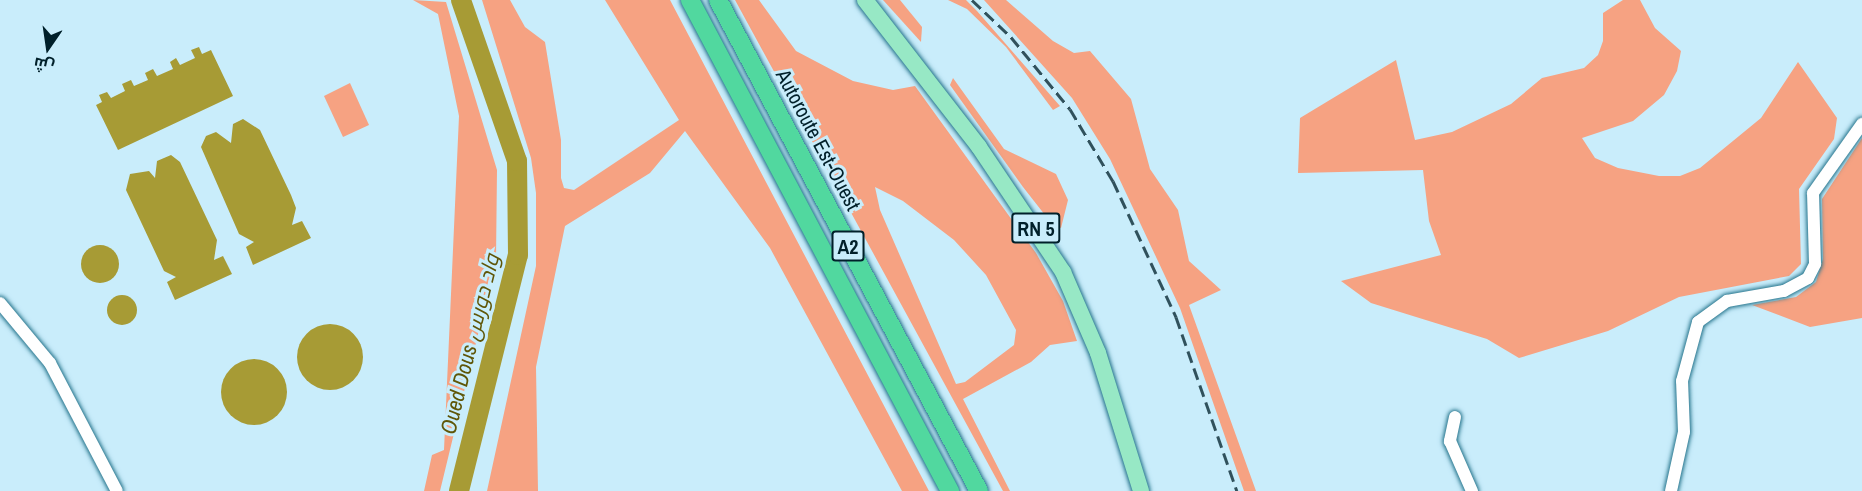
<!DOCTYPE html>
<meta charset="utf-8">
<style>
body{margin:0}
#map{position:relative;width:1862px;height:491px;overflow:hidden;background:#c9edfb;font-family:"Archivo Narrow",Cairo,sans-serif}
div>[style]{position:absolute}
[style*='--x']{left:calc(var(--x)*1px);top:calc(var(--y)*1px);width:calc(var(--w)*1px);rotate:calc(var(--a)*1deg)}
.green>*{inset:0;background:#f6a282}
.water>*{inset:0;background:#a79b35}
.round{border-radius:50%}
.river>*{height:20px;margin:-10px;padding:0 10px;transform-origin:10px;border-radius:10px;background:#a79b35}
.roads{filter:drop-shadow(0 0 2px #25748c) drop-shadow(0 0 2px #25748c)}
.minor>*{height:12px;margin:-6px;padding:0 6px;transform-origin:6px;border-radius:6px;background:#fff}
.major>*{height:16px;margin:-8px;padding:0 8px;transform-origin:8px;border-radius:8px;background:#97e8c5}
.highway>*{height:18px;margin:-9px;padding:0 9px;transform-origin:9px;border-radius:9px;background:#51d89f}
.rail>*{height:3px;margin-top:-1.5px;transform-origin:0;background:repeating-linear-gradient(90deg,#30515c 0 12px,transparent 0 18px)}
span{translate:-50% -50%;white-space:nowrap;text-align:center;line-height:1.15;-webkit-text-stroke:6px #c9edfb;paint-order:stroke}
.shield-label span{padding:2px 4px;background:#c9edfb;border:2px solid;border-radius:4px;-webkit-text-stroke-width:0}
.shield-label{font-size:20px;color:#00202a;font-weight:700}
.street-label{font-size:21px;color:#00202a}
.water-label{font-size:22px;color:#5f5608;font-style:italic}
.north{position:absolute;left:18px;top:18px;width:60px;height:60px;-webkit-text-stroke:4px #c9edfb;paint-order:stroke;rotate:193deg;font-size:16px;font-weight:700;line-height:24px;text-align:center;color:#00202a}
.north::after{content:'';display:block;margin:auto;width:21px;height:27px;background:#00202a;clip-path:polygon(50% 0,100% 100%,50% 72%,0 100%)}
</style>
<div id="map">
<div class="green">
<div style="clip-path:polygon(413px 0,446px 2px,497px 170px,496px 260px,440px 491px,424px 491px,432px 455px,444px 450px,459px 116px,438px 14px)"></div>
<div style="clip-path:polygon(482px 0,510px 0,525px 27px,545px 42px,561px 140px,561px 178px,564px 188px,574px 190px,679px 120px,605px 0,670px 0,929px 491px,902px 491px,770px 248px,685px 131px,650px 173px,565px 226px,536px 367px,538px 491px,487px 491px,536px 266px,536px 193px,531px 158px)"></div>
<div style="clip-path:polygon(evenodd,735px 0,759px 0,796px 51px,853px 81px,893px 90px,915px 86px,1036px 253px,1063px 301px,1077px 341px,1050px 345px,1031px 362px,963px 399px,1010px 491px,1003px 491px,735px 0,875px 187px,903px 201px,954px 240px,986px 275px,1016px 330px,1014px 345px,965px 382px,956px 384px,880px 210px,875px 187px)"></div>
<div style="clip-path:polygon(883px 0,900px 0,922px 27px,921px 42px)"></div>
<div style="clip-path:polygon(948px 0,966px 0,977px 11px,1060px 106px,1053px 110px,1006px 47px,967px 9px)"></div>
<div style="clip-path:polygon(984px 0,1006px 0,1053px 41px,1074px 53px,1090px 51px,1131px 99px,1150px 169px,1178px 210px,1189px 261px,1221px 290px,1189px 305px,1256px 491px,1244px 491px,1180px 308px,1110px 159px,1072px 98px)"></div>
<div style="clip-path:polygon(1623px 0,1640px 0,1655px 28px,1681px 51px,1677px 71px,1664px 95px,1633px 121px,1582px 138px,1595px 158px,1618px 168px,1659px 176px,1680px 176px,1700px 168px,1761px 118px,1798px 62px,1837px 118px,1834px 139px,1799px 189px,1801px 264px,1789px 276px,1679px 297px,1608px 331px,1519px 358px,1487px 339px,1371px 303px,1341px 281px,1441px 255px,1429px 221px,1423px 170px,1298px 173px,1300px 118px,1396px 60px,1415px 140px,1452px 132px,1511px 104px,1542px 78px,1584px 68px,1598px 55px,1603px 41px,1603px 13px)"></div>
<div style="clip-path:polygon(953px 78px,1004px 149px,1056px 174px,1068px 200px,1061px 228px,1052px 224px,1023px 187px,950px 85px)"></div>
<div style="clip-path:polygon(350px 83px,369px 125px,343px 137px,324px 96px)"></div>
<div style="clip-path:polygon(1862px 138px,1862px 318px,1810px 327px,1752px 305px,1796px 297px,1816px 282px,1823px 259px,1822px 199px)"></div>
</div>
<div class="water">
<div style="clip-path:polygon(199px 47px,202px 54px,211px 50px,233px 96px,118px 150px,96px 105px,102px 102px,99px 95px,107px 92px,111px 98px,125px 91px,122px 84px,131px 80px,134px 86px,148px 80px,145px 73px,153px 69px,157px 76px,173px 69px,170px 62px,176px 58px,180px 65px,195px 58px,191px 50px)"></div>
<div style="clip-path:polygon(243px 119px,260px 130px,291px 195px,296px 208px,292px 225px,302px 221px,311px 238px,253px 265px,246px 247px,254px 242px,239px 234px,201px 147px,206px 136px,216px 132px,231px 143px,233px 124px)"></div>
<div style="clip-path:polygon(171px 155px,180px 162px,217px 240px,214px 260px,223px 256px,232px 274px,175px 300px,167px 282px,176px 277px,164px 271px,126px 190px,130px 174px,149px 171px,155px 178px,157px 161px)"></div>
<div class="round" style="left:81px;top:245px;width:38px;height:38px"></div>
<div class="round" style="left:107px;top:295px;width:30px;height:30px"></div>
<div class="round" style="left:297px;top:324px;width:66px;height:66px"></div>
<div class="round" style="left:221px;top:359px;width:66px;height:66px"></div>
</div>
<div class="river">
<div style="--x:459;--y:491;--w:243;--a:-76"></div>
<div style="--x:518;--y:255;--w:94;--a:-90.6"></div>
<div style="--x:517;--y:161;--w:170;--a:-109.2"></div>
</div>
<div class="roads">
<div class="minor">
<div style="--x:0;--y:303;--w:78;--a:50.2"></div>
<div style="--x:50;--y:363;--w:144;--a:62.4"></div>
<div style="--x:1455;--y:417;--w:25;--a:102"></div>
<div style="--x:1450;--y:441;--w:55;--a:66.3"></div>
<div style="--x:1671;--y:491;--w:60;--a:-77.6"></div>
<div style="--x:1684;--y:432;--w:51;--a:-92.2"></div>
<div style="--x:1682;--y:381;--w:61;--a:-74.8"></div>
<div style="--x:1698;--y:322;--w:36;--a:-36"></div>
<div style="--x:1727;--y:301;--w:58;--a:-10"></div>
<div style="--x:1784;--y:291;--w:27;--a:-28"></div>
<div style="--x:1808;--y:278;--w:16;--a:-63"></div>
<div style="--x:1815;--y:264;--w:71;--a:-91.6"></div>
<div style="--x:1813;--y:193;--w:85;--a:-54.6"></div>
</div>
<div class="major">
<div style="--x:865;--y:0;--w:186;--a:52.2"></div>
<div style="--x:979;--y:147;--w:151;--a:56.1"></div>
<div style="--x:1063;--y:272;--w:88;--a:66.6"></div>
<div style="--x:1098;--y:353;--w:145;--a:72.7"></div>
</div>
<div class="highway">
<div style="--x:690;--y:0;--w:556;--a:62.1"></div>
<div style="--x:718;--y:0;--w:556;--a:62.01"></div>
</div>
</div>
<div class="rail">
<div style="--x:972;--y:0;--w:54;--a:43.5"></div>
<div style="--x:1011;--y:37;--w:93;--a:50.7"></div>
<div style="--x:1070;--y:109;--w:84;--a:59.2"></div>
<div style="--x:1113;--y:181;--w:150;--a:65.1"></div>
<div style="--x:1176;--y:317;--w:184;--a:70.7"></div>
</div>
<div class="shield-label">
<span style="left:1036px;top:228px">RN 5</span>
<span style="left:848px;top:246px">A2</span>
</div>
<div class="street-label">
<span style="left:818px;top:140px;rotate:62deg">Autoroute Est-Ouest</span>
</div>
<div class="water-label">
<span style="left:470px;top:344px;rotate:-76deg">Oued Dous واد دورس</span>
</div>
<div class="north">ش</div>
</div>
